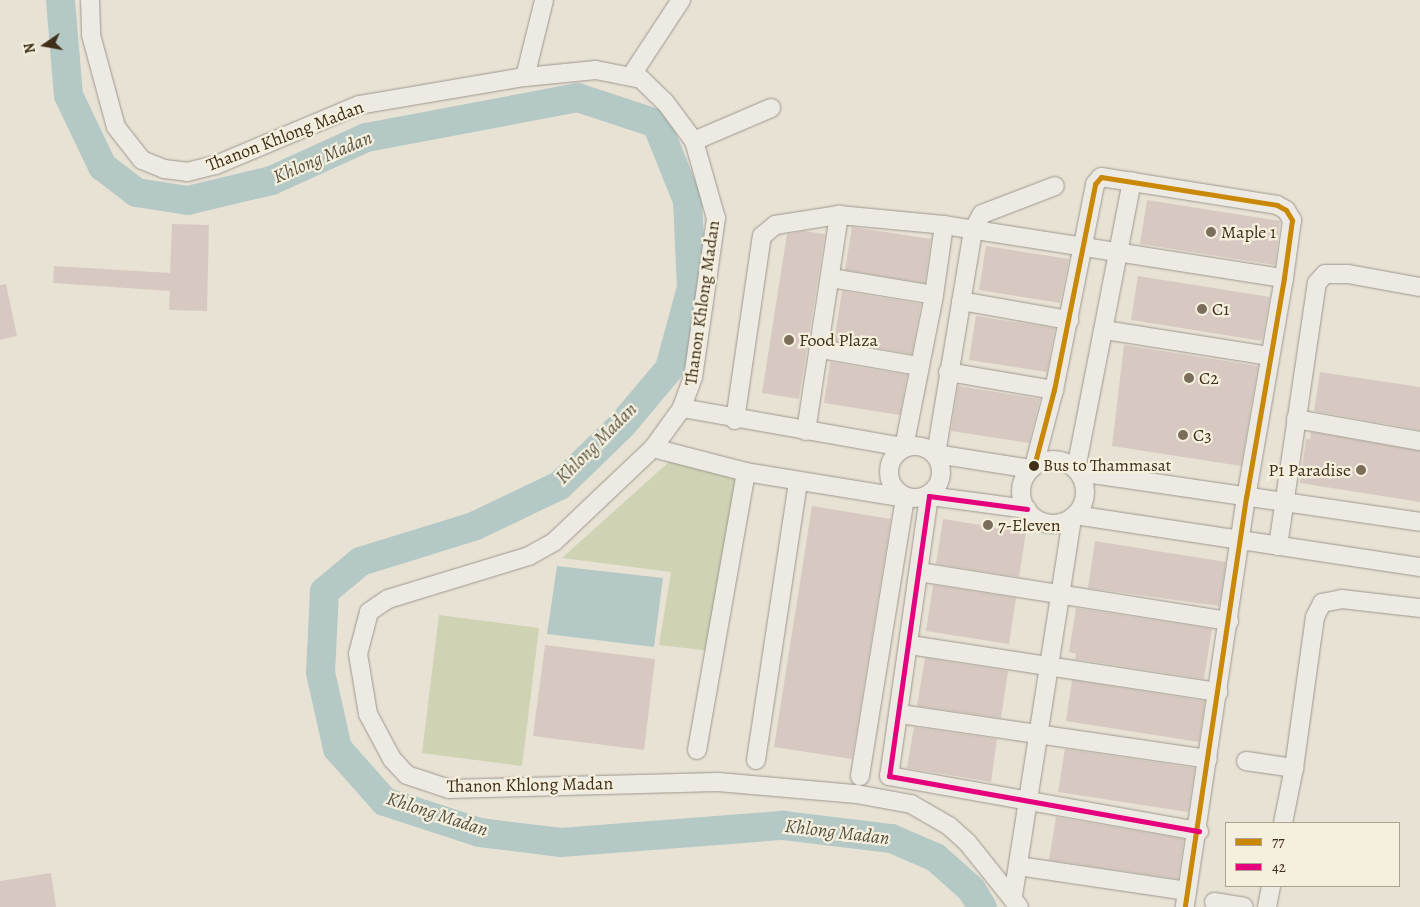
<!DOCTYPE html>
<style>
body{margin:0}
#map{position:relative;width:1420px;height:907px;overflow:hidden;background:#e8e2d5;font-family:Alegreya,serif}
div>[style]{position:absolute}
[style*='--x']{left:calc(var(--x)*1px);top:calc(var(--y)*1px);width:calc(var(--w)*1px);rotate:calc(var(--a)*1deg)}
.green>*{inset:0;background:#cfd2b3}
.water>*{inset:0;background:#b4c9c6}
.river>*{height:29px;margin:-14.5px;padding:0 14.5px;transform-origin:14.5px;border-radius:14.5px;background:#b4c9c6}
.building>*{inset:0;background:#d7c9c1}
.roads{filter:drop-shadow(0 0 1px #9d978d) drop-shadow(0 0 1px #9d978d)}
.minor>*{height:18px;margin:-9px;padding:0 9px;transform-origin:9px;border-radius:9px;background:#edeae3}
.minor>.ring{margin:-9px;padding:0;box-sizing:content-box;background:none;border:18px solid #edeae3;border-radius:50%}
.bus-1>*{height:5px;margin:-2.5px;padding:0 2.5px;transform-origin:2.5px;border-radius:2.5px;background:#c98806}
.bus-2>*{height:5px;margin:-2.5px;padding:0 2.5px;transform-origin:2.5px;border-radius:2.5px;background:#e5007d}
.dots>*{width:14px;height:14px;translate:-50% -50%;box-sizing:border-box;border:2px solid #f5efde;border-radius:50%}
span{translate:-50% -50%;white-space:nowrap;text-align:center;line-height:1.15;-webkit-text-stroke:4.5px #f5efde;paint-order:stroke}
.bus-label{font-size:17px;color:#3f2f19}
.left{translate:0 -50%;text-align:left}
.street-label{font-size:18px;color:#3f2f19}
.poi-label{font-size:18px;color:#3f2f19}
.right{translate:-100% -50%;text-align:right}
.water-label{font-size:19px;color:#565343;font-style:italic}
.legend{position:absolute;left:1225px;top:822px;width:175px;height:65px;box-sizing:border-box;background:#f5efde;border:1px solid #aca28f;margin:0;padding:6px 9px;list-style:none;font-size:15px;color:#3f2f19}
.legend li{display:flex;align-items:center;gap:10px;height:25px}
.legend b{width:25px;border:1px solid #aca28f}
.north{position:absolute;left:20px;top:20px;width:50px;height:50px;-webkit-text-stroke:4px #f5efde;paint-order:stroke;rotate:258deg;font-size:14px;font-weight:700;line-height:20px;text-align:center;color:#3f2f19}
.north::after{content:'';display:block;margin:auto;width:18px;height:22px;background:#3f2f19;clip-path:polygon(50% 0,100% 100%,50% 72%,0 100%)}
</style>
<div id="map">
<div class="green">
<div style="clip-path:polygon(671px 460px,741px 478px,711px 651px,659px 645px,671px 572px,562px 558px)"></div>
<div style="clip-path:polygon(439px 615px,539px 628px,522px 766px,422px 753px)"></div>
</div>
<div class="water">
<div style="clip-path:polygon(557px 566px,663px 578px,654px 647px,547px 634px)"></div>
</div>
<div class="river">
<div style="--x:60;--y:0;--w:95;--a:85.2"></div>
<div style="--x:68;--y:95;--w:79;--a:64.4"></div>
<div style="--x:102;--y:166;--w:43;--a:37.4"></div>
<div style="--x:136;--y:192;--w:52;--a:8.9"></div>
<div style="--x:187;--y:200;--w:86;--a:-13.4"></div>
<div style="--x:271;--y:180;--w:104;--a:-24.4"></div>
<div style="--x:366;--y:137;--w:215;--a:-10.7"></div>
<div style="--x:577;--y:97;--w:83;--a:18.2"></div>
<div style="--x:656;--y:123;--w:83;--a:68.1"></div>
<div style="--x:687;--y:200;--w:87;--a:87.4"></div>
<div style="--x:691;--y:287;--w:84;--a:105.2"></div>
<div style="--x:669;--y:368;--w:73;--a:130"></div>
<div style="--x:622;--y:424;--w:88;--a:135.9"></div>
<div style="--x:559;--y:485;--w:95;--a:154.5"></div>
<div style="--x:473;--y:526;--w:118;--a:162.8"></div>
<div style="--x:360;--y:561;--w:47;--a:140.2"></div>
<div style="--x:324;--y:591;--w:81;--a:92.8"></div>
<div style="--x:320;--y:672;--w:78;--a:77.4"></div>
<div style="--x:337;--y:748;--w:71;--a:48.4"></div>
<div style="--x:384;--y:801;--w:100;--a:18.1"></div>
<div style="--x:479;--y:832;--w:82;--a:7"></div>
<div style="--x:560;--y:842;--w:224;--a:-4.4"></div>
<div style="--x:783;--y:825;--w:109;--a:6.9"></div>
<div style="--x:891;--y:838;--w:48;--a:23.4"></div>
<div style="--x:935;--y:857;--w:48;--a:41.6"></div>
<div style="--x:971;--y:889;--w:21;--a:59"></div>
</div>
<div class="building">
<div style="clip-path:polygon(1147px 200px,1280px 221px,1275px 265px,1140px 244px)"></div>
<div style="clip-path:polygon(172px 224px,209px 225px,207px 311px,169px 310px,170px 291px,53px 283px,54px 266px,170px 273px)"></div>
<div style="clip-path:polygon(852px 227px,931px 239px,925px 283px,845px 270px)"></div>
<div style="clip-path:polygon(804px 231px,825px 234px,799px 399px,762px 393px,787px 234px)"></div>
<div style="clip-path:polygon(986px 246px,1069px 259px,1060px 303px,979px 290px)"></div>
<div style="clip-path:polygon(1138px 276px,1270px 297px,1262px 341px,1131px 320px)"></div>
<div style="clip-path:polygon(6px 284px,17px 336px,0 340px,0 285px)"></div>
<div style="clip-path:polygon(842px 291px,921px 304px,912px 354px,834px 341px)"></div>
<div style="clip-path:polygon(976px 316px,1055px 328px,1047px 372px,969px 360px)"></div>
<div style="clip-path:polygon(1124px 345px,1258px 366px,1241px 466px,1112px 446px)"></div>
<div style="clip-path:polygon(830px 362px,907px 375px,900px 415px,824px 403px)"></div>
<div style="clip-path:polygon(1320px 372px,1420px 387px,1420px 430px,1314px 411px)"></div>
<div style="clip-path:polygon(958px 386px,1040px 399px,1029px 443px,951px 431px)"></div>
<div style="clip-path:polygon(1311px 432px,1420px 451px,1420px 502px,1300px 483px,1306px 439px,1310px 439px)"></div>
<div style="clip-path:polygon(812px 506px,891px 519px,852px 759px,774px 747px)"></div>
<div style="clip-path:polygon(943px 519px,1026px 532px,1019px 577px,936px 564px)"></div>
<div style="clip-path:polygon(1095px 541px,1226px 562px,1219px 606px,1088px 588px)"></div>
<div style="clip-path:polygon(933px 585px,1016px 598px,1009px 644px,926px 631px)"></div>
<div style="clip-path:polygon(1076px 608px,1212px 629px,1204px 679px,1075px 659px,1076px 654px,1069px 652px)"></div>
<div style="clip-path:polygon(545px 645px,655px 659px,644px 750px,533px 736px)"></div>
<div style="clip-path:polygon(925px 658px,1008px 671px,1001px 718px,917px 706px)"></div>
<div style="clip-path:polygon(1072px 680px,1205px 701px,1199px 742px,1066px 721px)"></div>
<div style="clip-path:polygon(914px 727px,997px 739px,991px 782px,907px 768px)"></div>
<div style="clip-path:polygon(1065px 749px,1195px 768px,1188px 812px,1058px 792px)"></div>
<div style="clip-path:polygon(1056px 817px,1184px 839px,1178px 879px,1049px 860px)"></div>
<div style="clip-path:polygon(51px 873px,56px 907px,0 907px,0 881px)"></div>
</div>
<div class="roads">
<div class="minor">
<div style="--x:90;--y:0;--w:35;--a:88"></div>
<div style="--x:91;--y:35;--w:95;--a:74.8"></div>
<div style="--x:116;--y:127;--w:42;--a:51.8"></div>
<div style="--x:142;--y:160;--w:24;--a:22"></div>
<div style="--x:164;--y:169;--w:23;--a:7"></div>
<div style="--x:187;--y:172;--w:30;--a:-14"></div>
<div style="--x:216;--y:165;--w:155;--a:-22.8"></div>
<div style="--x:359;--y:105;--w:168;--a:-9.6"></div>
<div style="--x:525;--y:77;--w:71;--a:-5.6"></div>
<div style="--x:596;--y:70;--w:46;--a:11.3"></div>
<div style="--x:641;--y:79;--w:33;--a:44"></div>
<div style="--x:665;--y:102;--w:49;--a:53.4"></div>
<div style="--x:694;--y:141;--w:80;--a:74.1"></div>
<div style="--x:716;--y:218;--w:161;--a:98.2"></div>
<div style="--x:693;--y:377;--w:33;--a:110"></div>
<div style="--x:682;--y:408;--w:49;--a:125.9"></div>
<div style="--x:653;--y:448;--w:137;--a:136.5"></div>
<div style="--x:554;--y:542;--w:29;--a:151"></div>
<div style="--x:529;--y:556;--w:147;--a:163"></div>
<div style="--x:388;--y:599;--w:23;--a:146"></div>
<div style="--x:369;--y:612;--w:43;--a:104.7"></div>
<div style="--x:358;--y:654;--w:61;--a:80.5"></div>
<div style="--x:368;--y:714;--w:51;--a:61.9"></div>
<div style="--x:392;--y:759;--w:22;--a:47"></div>
<div style="--x:407;--y:775;--w:44;--a:18.4"></div>
<div style="--x:449;--y:789;--w:269;--a:-1.5"></div>
<div style="--x:718;--y:782;--w:139;--a:5"></div>
<div style="--x:856;--y:794;--w:56;--a:10.3"></div>
<div style="--x:911;--y:804;--w:44;--a:30.1"></div>
<div style="--x:949;--y:826;--w:24;--a:42"></div>
<div style="--x:967;--y:842;--w:83;--a:51.3"></div>
<div style="--x:631;--y:76;--w:91;--a:-56.7"></div>
<div style="--x:525;--y:77;--w:79;--a:-76.1"></div>
<div style="--x:694;--y:141;--w:84;--a:-23.2"></div>
<div style="--x:831;--y:278;--w:104;--a:9.4"></div>
<div style="--x:961;--y:301;--w:110;--a:10"></div>
<div style="--x:1105;--y:330;--w:166;--a:9"></div>
<div style="--x:820;--y:349;--w:99;--a:9.8"></div>
<div style="--x:948;--y:372;--w:108;--a:9.6"></div>
<div style="--x:682;--y:408;--w:225;--a:10"></div>
<div style="--x:904;--y:447;--w:155;--a:-78.8"></div>
<div style="--x:934;--y:295;--w:71;--a:-81.9"></div>
<div style="--x:1296;--y:419;--w:126;--a:10.1"></div>
<div style="--x:735;--y:420;--w:186;--a:-81.7"></div>
<div style="--x:762;--y:236;--w:17;--a:-40"></div>
<div style="--x:775;--y:225;--w:65;--a:-8.9"></div>
<div style="--x:839;--y:215;--w:105;--a:5.4"></div>
<div style="--x:944;--y:225;--w:344;--a:8.9"></div>
<div style="--x:806;--y:431;--w:219;--a:-81.3"></div>
<div class="ring" style="left:889px;top:446px;width:34px;height:34px"></div>
<div style="--x:653;--y:448;--w:96;--a:14.5"></div>
<div style="--x:746;--y:472;--w:161;--a:9.3"></div>
<div style="--x:905;--y:498;--w:282;--a:99.2"></div>
<div class="ring" style="left:1021px;top:460px;width:46px;height:46px"></div>
<div style="--x:1034;--y:466;--w:79;--a:-75.3"></div>
<div style="--x:1054;--y:390;--w:210;--a:-78.7"></div>
<div style="--x:1095;--y:184;--w:9;--a:-49"></div>
<div style="--x:1101;--y:177;--w:178;--a:9"></div>
<div style="--x:1277;--y:205;--w:10;--a:29"></div>
<div style="--x:1286;--y:210;--w:12;--a:59"></div>
<div style="--x:1292;--y:220;--w:59;--a:97.9"></div>
<div style="--x:1284;--y:278;--w:222;--a:99.8"></div>
<div style="--x:1246;--y:497;--w:415;--a:98.5"></div>
<div style="--x:1031;--y:469;--w:96;--a:-171"></div>
<div style="--x:936;--y:454;--w:227;--a:-80.6"></div>
<div style="--x:973;--y:230;--w:18;--a:-61"></div>
<div style="--x:982;--y:214;--w:78;--a:-21"></div>
<div style="--x:1076;--y:469;--w:293;--a:-79"></div>
<div style="--x:1079;--y:472;--w:345;--a:8.3"></div>
<div style="--x:1027;--y:509;--w:99;--a:-172.4"></div>
<div style="--x:929;--y:496;--w:283;--a:98.1"></div>
<div style="--x:889;--y:776;--w:315;--a:10.1"></div>
<div style="--x:1075;--y:515;--w:349;--a:8.6"></div>
<div style="--x:1278;--y:546;--w:266;--a:-81.6"></div>
<div style="--x:1317;--y:283;--w:12;--a:-48"></div>
<div style="--x:1325;--y:274;--w:23;--a:0"></div>
<div style="--x:1348;--y:274;--w:73;--a:10.2"></div>
<div style="--x:919;--y:572;--w:314;--a:9"></div>
<div style="--x:910;--y:645;--w:312;--a:8.7"></div>
<div style="--x:900;--y:714;--w:311;--a:8.3"></div>
<div style="--x:697;--y:750;--w:282;--a:-80"></div>
<div style="--x:756;--y:760;--w:282;--a:-81.4"></div>
<div style="--x:1246;--y:761;--w:49;--a:8.3"></div>
<div style="--x:1294;--y:768;--w:152;--a:-82.1"></div>
<div style="--x:1315;--y:617;--w:16;--a:-63"></div>
<div style="--x:1322;--y:603;--w:20;--a:-11"></div>
<div style="--x:1342;--y:599;--w:79;--a:6.6"></div>
<div style="--x:1283;--y:823;--w:56;--a:-78.7"></div>
<div style="--x:1018;--y:866;--w:171;--a:8.4"></div>
<div style="--x:1013;--y:896;--w:383;--a:-81.1"></div>
<div style="--x:1214;--y:902;--w:30;--a:9"></div>
<div style="--x:1267;--y:907;--w:21;--a:-79"></div>
</div>
</div>
<div class="bus-1">
<div style="--x:1034;--y:466;--w:79;--a:-75.3"></div>
<div style="--x:1054;--y:390;--w:210;--a:-78.7"></div>
<div style="--x:1095;--y:184;--w:9;--a:-49"></div>
<div style="--x:1101;--y:177;--w:178;--a:9"></div>
<div style="--x:1277;--y:205;--w:10;--a:29"></div>
<div style="--x:1286;--y:210;--w:12;--a:59"></div>
<div style="--x:1292;--y:220;--w:59;--a:97.9"></div>
<div style="--x:1284;--y:278;--w:222;--a:99.8"></div>
<div style="--x:1246;--y:497;--w:415;--a:98.5"></div>
</div>
<div class="bus-2">
<div style="--x:1027;--y:509;--w:99;--a:-172.4"></div>
<div style="--x:929;--y:496;--w:283;--a:98.1"></div>
<div style="--x:889;--y:776;--w:315;--a:10.1"></div>
</div>
<div class="dots">
<div style="left:1211px;top:232px;background:#7a6e5b"></div>
<div style="left:1202px;top:309px;background:#7a6e5b"></div>
<div style="left:789px;top:340px;background:#7a6e5b"></div>
<div style="left:1189px;top:378px;background:#7a6e5b"></div>
<div style="left:1183px;top:435px;background:#7a6e5b"></div>
<div style="left:1034px;top:466px;background:#3f2f19"></div>
<div style="left:1361px;top:470px;background:#7a6e5b"></div>
<div style="left:988px;top:525px;background:#7a6e5b"></div>
</div>
<div class="bus-label">
<span class="left" style="left:1043px;top:466px">Bus to Thammasat</span>
</div>
<div class="street-label">
<span style="left:285px;top:136px;rotate:-21deg">Thanon Khlong Madan</span>
<span style="left:702px;top:303px;rotate:-82deg">Thanon Khlong Madan</span>
<span style="left:530px;top:785px;rotate:-1deg">Thanon Khlong Madan</span>
</div>
<div class="poi-label">
<span class="left" style="left:1221px;top:232px">Maple 1</span>
<span class="left" style="left:1212px;top:309px">C1</span>
<span class="left" style="left:799px;top:340px">Food Plaza</span>
<span class="left" style="left:1199px;top:378px">C2</span>
<span class="left" style="left:1193px;top:435px">C3</span>
<span class="right" style="left:1351px;top:470px">P1 Paradise</span>
<span class="left" style="left:998px;top:525px">7-Eleven</span>
</div>
<div class="water-label">
<span style="left:323px;top:158px;rotate:-23deg">Khlong Madan</span>
<span style="left:597px;top:444px;rotate:-45deg">Khlong Madan</span>
<span style="left:437px;top:815px;rotate:18deg">Khlong Madan</span>
<span style="left:837px;top:833px;rotate:7deg">Khlong Madan</span>
</div>
<ul class="legend">
<li><b style="height:6px;background:#c98806"></b>77</li>
<li><b style="height:6px;background:#e5007d"></b>42</li>
</ul>
<div class="north">N</div>
</div>
